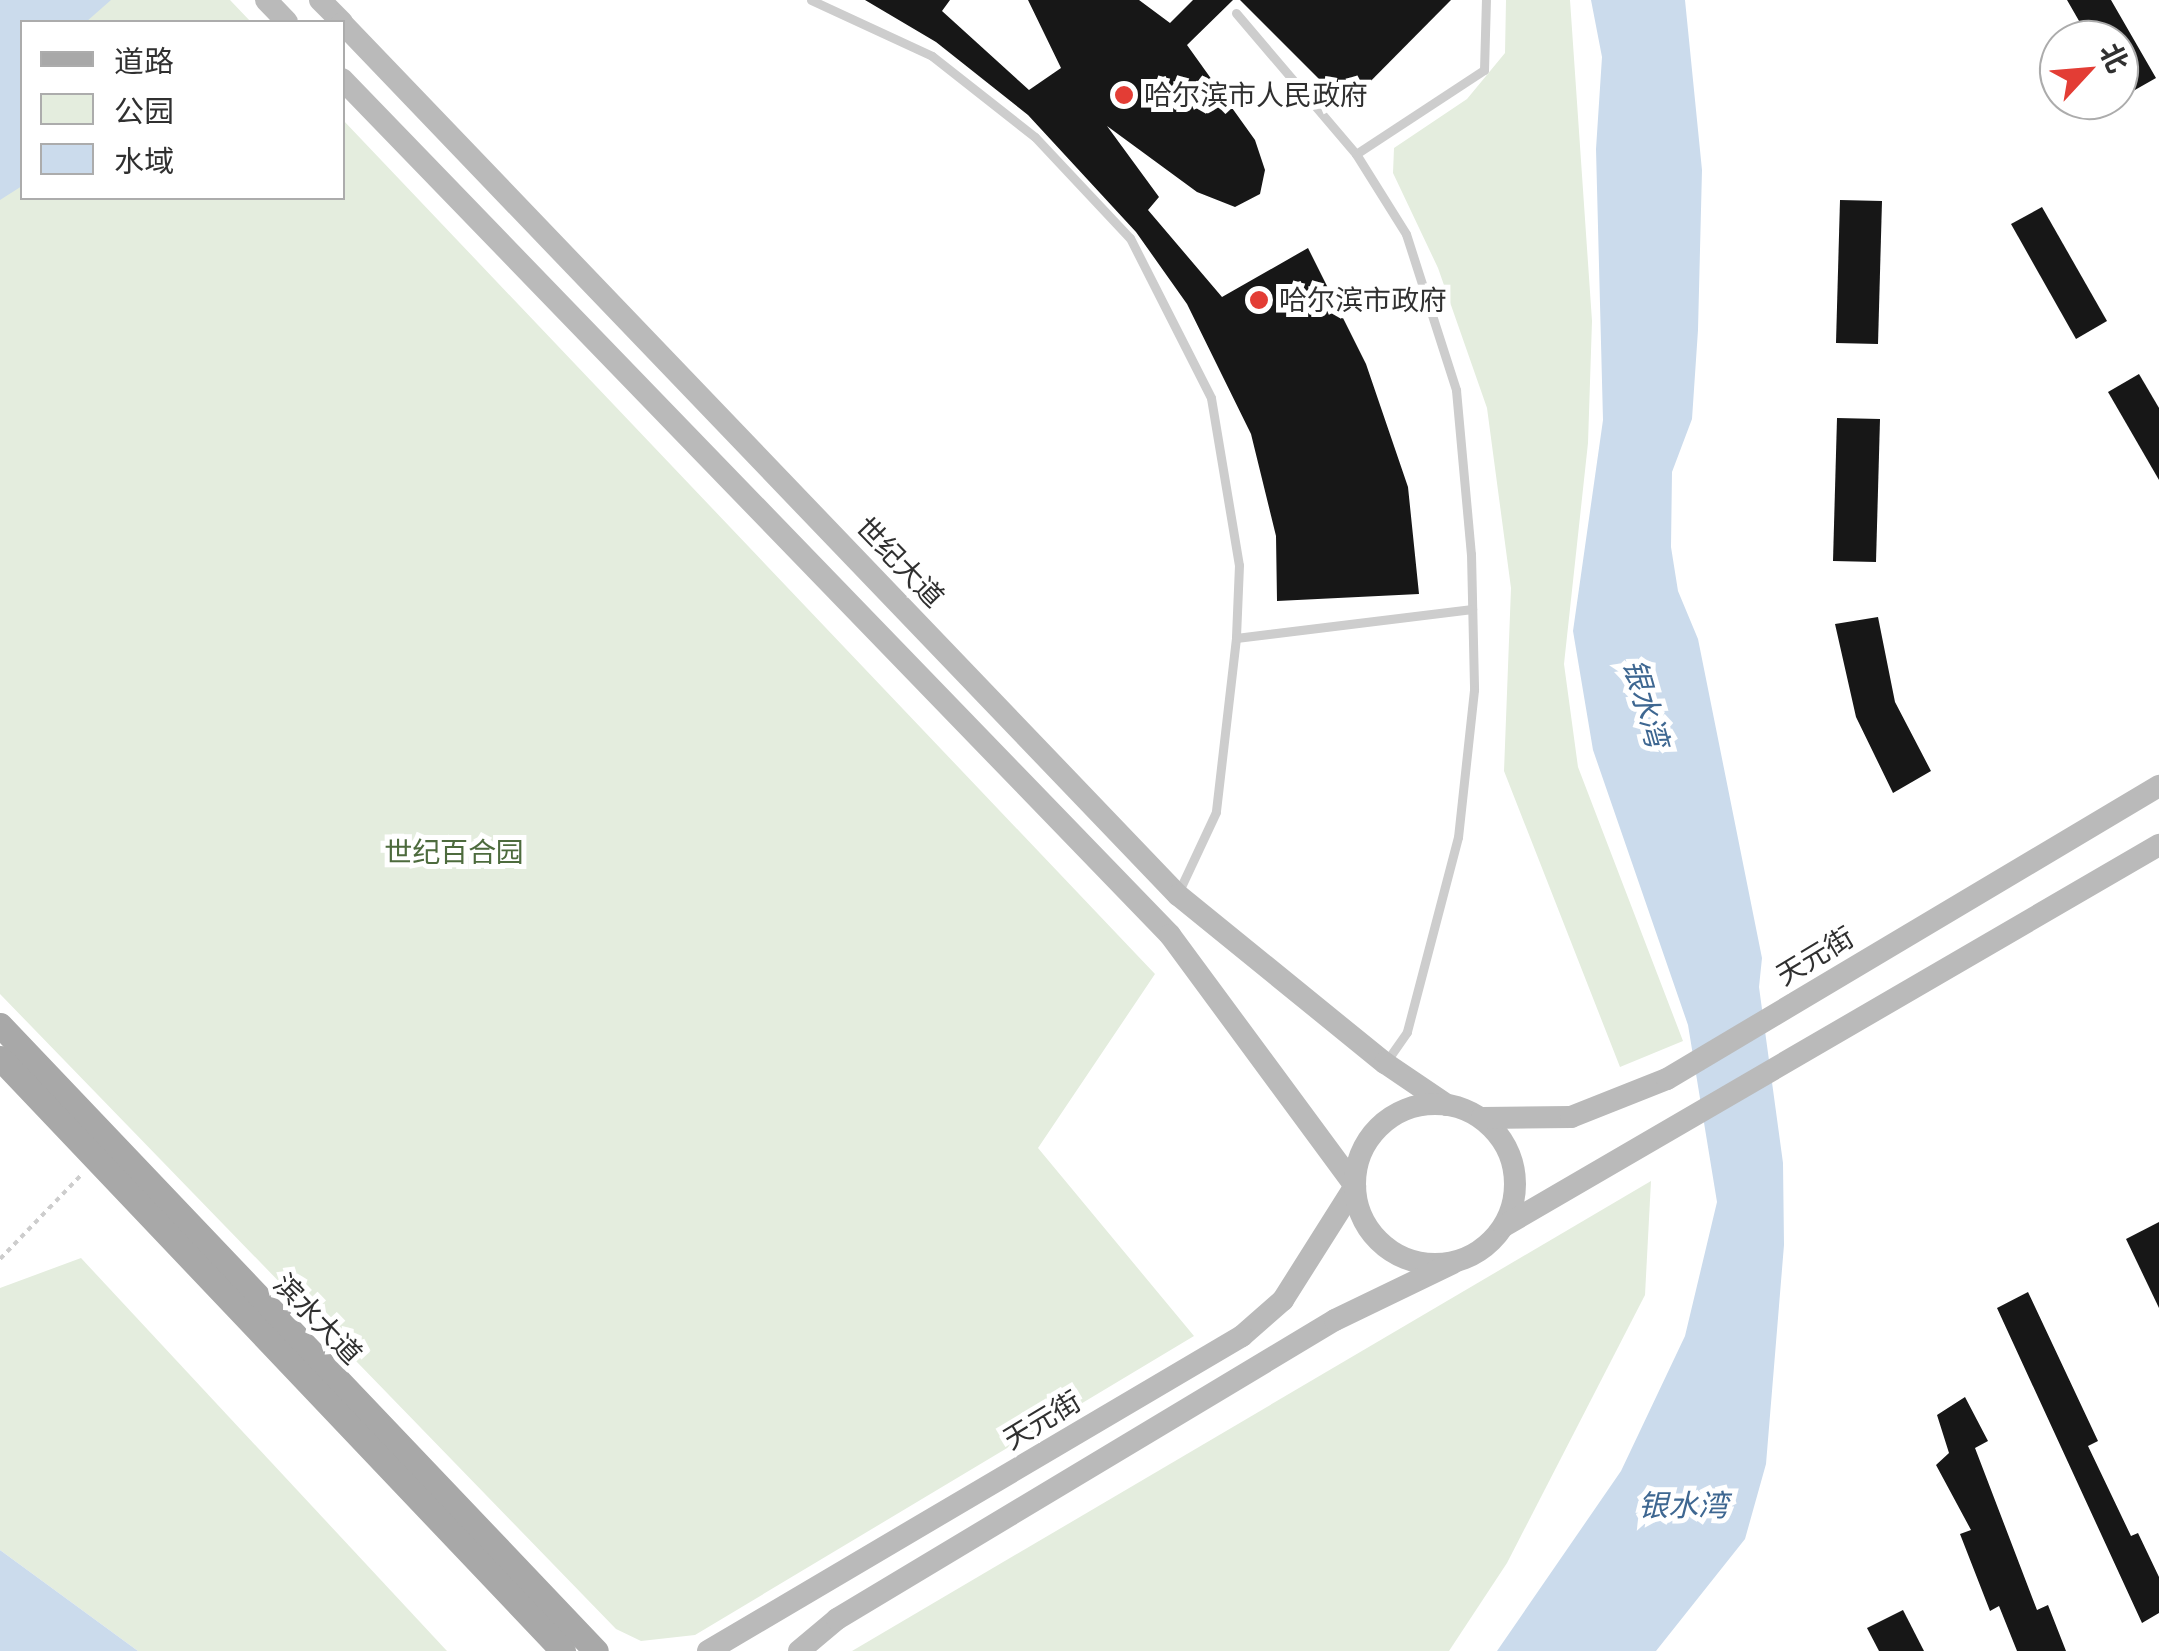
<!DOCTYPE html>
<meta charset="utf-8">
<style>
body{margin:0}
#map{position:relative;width:2159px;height:1651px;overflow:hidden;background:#fff;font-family:Figtree,"Noto Sans SC",sans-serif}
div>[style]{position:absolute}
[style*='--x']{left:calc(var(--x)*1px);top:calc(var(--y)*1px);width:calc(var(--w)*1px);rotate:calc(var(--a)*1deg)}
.green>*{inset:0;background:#e4edde}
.water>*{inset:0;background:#cbdbec}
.building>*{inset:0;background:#171717}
.path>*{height:4px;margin-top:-2px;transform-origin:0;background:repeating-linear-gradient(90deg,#cdcdcd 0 5px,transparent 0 10px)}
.service>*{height:9px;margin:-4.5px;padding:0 4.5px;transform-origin:4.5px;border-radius:4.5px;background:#cdcdcd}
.secondary>*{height:22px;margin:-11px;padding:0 11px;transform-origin:11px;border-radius:11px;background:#bababa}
.secondary>.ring{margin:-11px;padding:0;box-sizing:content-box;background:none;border:22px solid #bababa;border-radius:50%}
.primary>*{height:25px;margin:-12.5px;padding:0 12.5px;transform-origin:12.5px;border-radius:12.5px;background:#a8a8a8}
.dots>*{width:28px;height:28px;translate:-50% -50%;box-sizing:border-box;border:5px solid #fff;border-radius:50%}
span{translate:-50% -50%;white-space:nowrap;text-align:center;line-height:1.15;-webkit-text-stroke:10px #fff;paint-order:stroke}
.poi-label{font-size:28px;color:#303030}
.left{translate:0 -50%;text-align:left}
.street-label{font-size:28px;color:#303030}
.park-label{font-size:28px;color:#4d6b3d}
.water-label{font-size:30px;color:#3e6791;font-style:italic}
.legend{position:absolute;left:20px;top:20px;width:325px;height:180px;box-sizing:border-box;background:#fff;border:2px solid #acacac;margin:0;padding:12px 18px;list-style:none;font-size:30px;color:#303030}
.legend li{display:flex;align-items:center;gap:20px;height:50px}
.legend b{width:50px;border:2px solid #acacac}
.north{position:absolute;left:2039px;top:20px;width:100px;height:100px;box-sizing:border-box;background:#fff;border:2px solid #acacac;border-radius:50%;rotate:64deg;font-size:28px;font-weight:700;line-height:40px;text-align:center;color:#303030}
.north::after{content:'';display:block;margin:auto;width:35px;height:45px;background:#e33d35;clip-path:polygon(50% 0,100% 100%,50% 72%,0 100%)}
</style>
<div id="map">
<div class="green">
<div style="clip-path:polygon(0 0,230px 0,251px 22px,22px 22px,22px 198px,342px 198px,343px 120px,1155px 974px,1038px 1148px,1194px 1336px,695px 1635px,641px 1641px,616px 1629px,0 994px)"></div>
<div style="clip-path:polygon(1506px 0,1570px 0,1592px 321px,1588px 443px,1564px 664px,1578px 767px,1683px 1041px,1620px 1067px,1504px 771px,1511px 588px,1487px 408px,1438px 268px,1393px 173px,1394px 148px,1467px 99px,1505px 53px)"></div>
<div style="clip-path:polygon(1651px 1181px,1645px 1295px,1507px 1563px,1449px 1651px,852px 1651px)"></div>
<div style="clip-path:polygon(81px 1258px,447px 1651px,138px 1651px,0 1550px,0 1288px)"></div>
</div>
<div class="water">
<div style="clip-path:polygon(0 0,111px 0,86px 22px,22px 22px,22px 186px,0 200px)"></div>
<div style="clip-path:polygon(1591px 0,1685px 0,1702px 170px,1698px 330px,1692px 419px,1672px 472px,1671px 547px,1678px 591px,1698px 639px,1762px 958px,1759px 987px,1783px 1163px,1784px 1245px,1766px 1464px,1745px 1539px,1656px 1651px,1497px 1651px,1621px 1471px,1685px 1336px,1717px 1202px,1688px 1025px,1593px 750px,1573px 631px,1603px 420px,1596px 149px,1602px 57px)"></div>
<div style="clip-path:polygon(0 1550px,138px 1651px,0 1651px)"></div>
</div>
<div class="building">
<div style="clip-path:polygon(865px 0,950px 0,942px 11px,1029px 90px,1061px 68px,1028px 0,1139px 0,1170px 23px,1193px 0,1233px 0,1187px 45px,1255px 140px,1265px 170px,1260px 194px,1235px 207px,1197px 192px,1107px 126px,1159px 197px,1148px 210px,1222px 297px,1308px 248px,1366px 364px,1408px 487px,1419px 594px,1277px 601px,1276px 536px,1251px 434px,1187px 304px,1136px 232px,1028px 115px,936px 42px)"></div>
<div style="clip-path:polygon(1240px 0,1451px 0,1346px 106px)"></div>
<div style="clip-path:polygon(2067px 0,2111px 0,2156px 78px,2119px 99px,2119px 40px,2090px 40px)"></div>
<div style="clip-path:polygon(1840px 200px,1882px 201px,1878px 344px,1836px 343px)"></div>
<div style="clip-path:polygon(2042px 207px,2107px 321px,2076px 339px,2011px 224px)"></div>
<div style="clip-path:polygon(2139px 374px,2159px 408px,2159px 480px,2108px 392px)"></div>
<div style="clip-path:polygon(1837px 418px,1880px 419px,1876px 562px,1833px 561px)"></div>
<div style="clip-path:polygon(1878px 617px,1895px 702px,1931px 771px,1893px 793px,1856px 717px,1835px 624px)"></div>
<div style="clip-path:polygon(2159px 1222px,2159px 1308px,2126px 1239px)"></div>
<div style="clip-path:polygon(2028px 1292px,2098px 1441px,2088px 1446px,2131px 1536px,2138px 1533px,2159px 1577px,2159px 1613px,2142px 1623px,1997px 1308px)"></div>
<div style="clip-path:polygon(1965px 1397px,1988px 1441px,1975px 1448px,2037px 1610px,2048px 1605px,2066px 1651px,2017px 1651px,1999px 1606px,1990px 1611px,1960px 1534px,1971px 1530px,1936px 1465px,1949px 1453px,1937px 1415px)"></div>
<div style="clip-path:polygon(1903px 1610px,1924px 1651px,1879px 1651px,1867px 1628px)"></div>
</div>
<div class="path">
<div style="--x:0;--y:1259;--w:118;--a:-46"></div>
</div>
<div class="service">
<div style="--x:811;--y:0;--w:133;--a:24.8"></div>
<div style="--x:932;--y:56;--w:131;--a:38.2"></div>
<div style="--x:1035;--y:137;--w:139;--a:46.8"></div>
<div style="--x:1130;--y:238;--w:179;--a:63.1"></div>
<div style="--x:1211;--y:398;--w:169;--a:80.5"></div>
<div style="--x:1239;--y:565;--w:73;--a:92.4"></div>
<div style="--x:1236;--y:638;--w:175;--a:96.6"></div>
<div style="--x:1216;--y:812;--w:87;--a:115.1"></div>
<div style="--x:1236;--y:13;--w:185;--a:49.6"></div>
<div style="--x:1356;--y:154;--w:94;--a:58"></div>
<div style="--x:1406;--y:234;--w:164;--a:72.2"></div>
<div style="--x:1456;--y:390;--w:165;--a:84.8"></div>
<div style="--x:1471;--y:554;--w:136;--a:88.7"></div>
<div style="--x:1474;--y:690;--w:148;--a:96.2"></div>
<div style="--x:1458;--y:837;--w:202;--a:104.7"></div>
<div style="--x:1407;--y:1032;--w:38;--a:125"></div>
<div style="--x:1356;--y:154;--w:153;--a:-33.3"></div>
<div style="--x:1484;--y:70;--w:70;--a:-88.4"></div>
<div style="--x:1236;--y:638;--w:238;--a:-7"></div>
</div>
<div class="secondary">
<div style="--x:266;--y:0;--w:30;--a:46"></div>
<div style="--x:320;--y:0;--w:31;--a:45"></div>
<div style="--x:342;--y:23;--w:1208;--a:46.21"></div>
<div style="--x:1178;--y:895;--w:267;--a:39.1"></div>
<div style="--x:1385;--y:1063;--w:75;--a:34.1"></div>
<div style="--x:342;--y:79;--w:1191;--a:45.95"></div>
<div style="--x:1170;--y:935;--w:312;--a:53.6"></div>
<div style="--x:1355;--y:1186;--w:135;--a:122.3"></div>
<div style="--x:1283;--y:1300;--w:55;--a:138.7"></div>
<div style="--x:1242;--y:1336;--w:620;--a:149.46"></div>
<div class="ring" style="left:1355px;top:1104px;width:138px;height:138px"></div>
<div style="--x:1482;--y:1118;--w:89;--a:-0.6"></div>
<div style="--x:1571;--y:1117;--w:103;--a:-21.6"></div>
<div style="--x:1667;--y:1079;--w:573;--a:-30.78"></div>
<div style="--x:1504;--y:1226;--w:758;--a:-30.19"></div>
<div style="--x:799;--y:1651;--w:50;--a:-40.1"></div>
<div style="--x:837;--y:1619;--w:581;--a:-30.98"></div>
<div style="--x:1335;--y:1320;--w:131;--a:-25.8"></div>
</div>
<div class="primary">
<div style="--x:0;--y:1025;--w:864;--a:46.41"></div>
<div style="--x:0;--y:1058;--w:818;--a:46.49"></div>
</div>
<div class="dots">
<div style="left:1124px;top:95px;background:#e33d35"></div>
<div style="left:1259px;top:300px;background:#e33d35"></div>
</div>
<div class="poi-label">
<span class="left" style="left:1144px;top:95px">哈尔滨市人民政府</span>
<span class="left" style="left:1279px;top:300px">哈尔滨市政府</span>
</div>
<div class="street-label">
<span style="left:900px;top:562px;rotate:46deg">世纪大道</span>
<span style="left:1815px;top:956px;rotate:-31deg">天元街</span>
<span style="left:318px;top:1319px;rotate:46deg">滨水大道</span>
<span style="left:1042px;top:1420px;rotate:-31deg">天元街</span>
</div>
<div class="park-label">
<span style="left:454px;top:852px">世纪百合园</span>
</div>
<div class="water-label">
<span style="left:1645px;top:703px;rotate:74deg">银水湾</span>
<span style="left:1683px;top:1506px">银水湾</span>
</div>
<ul class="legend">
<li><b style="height:12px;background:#a8a8a8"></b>道路</li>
<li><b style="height:28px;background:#e4edde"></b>公园</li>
<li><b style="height:28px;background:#cbdbec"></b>水域</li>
</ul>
<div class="north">北</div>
</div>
